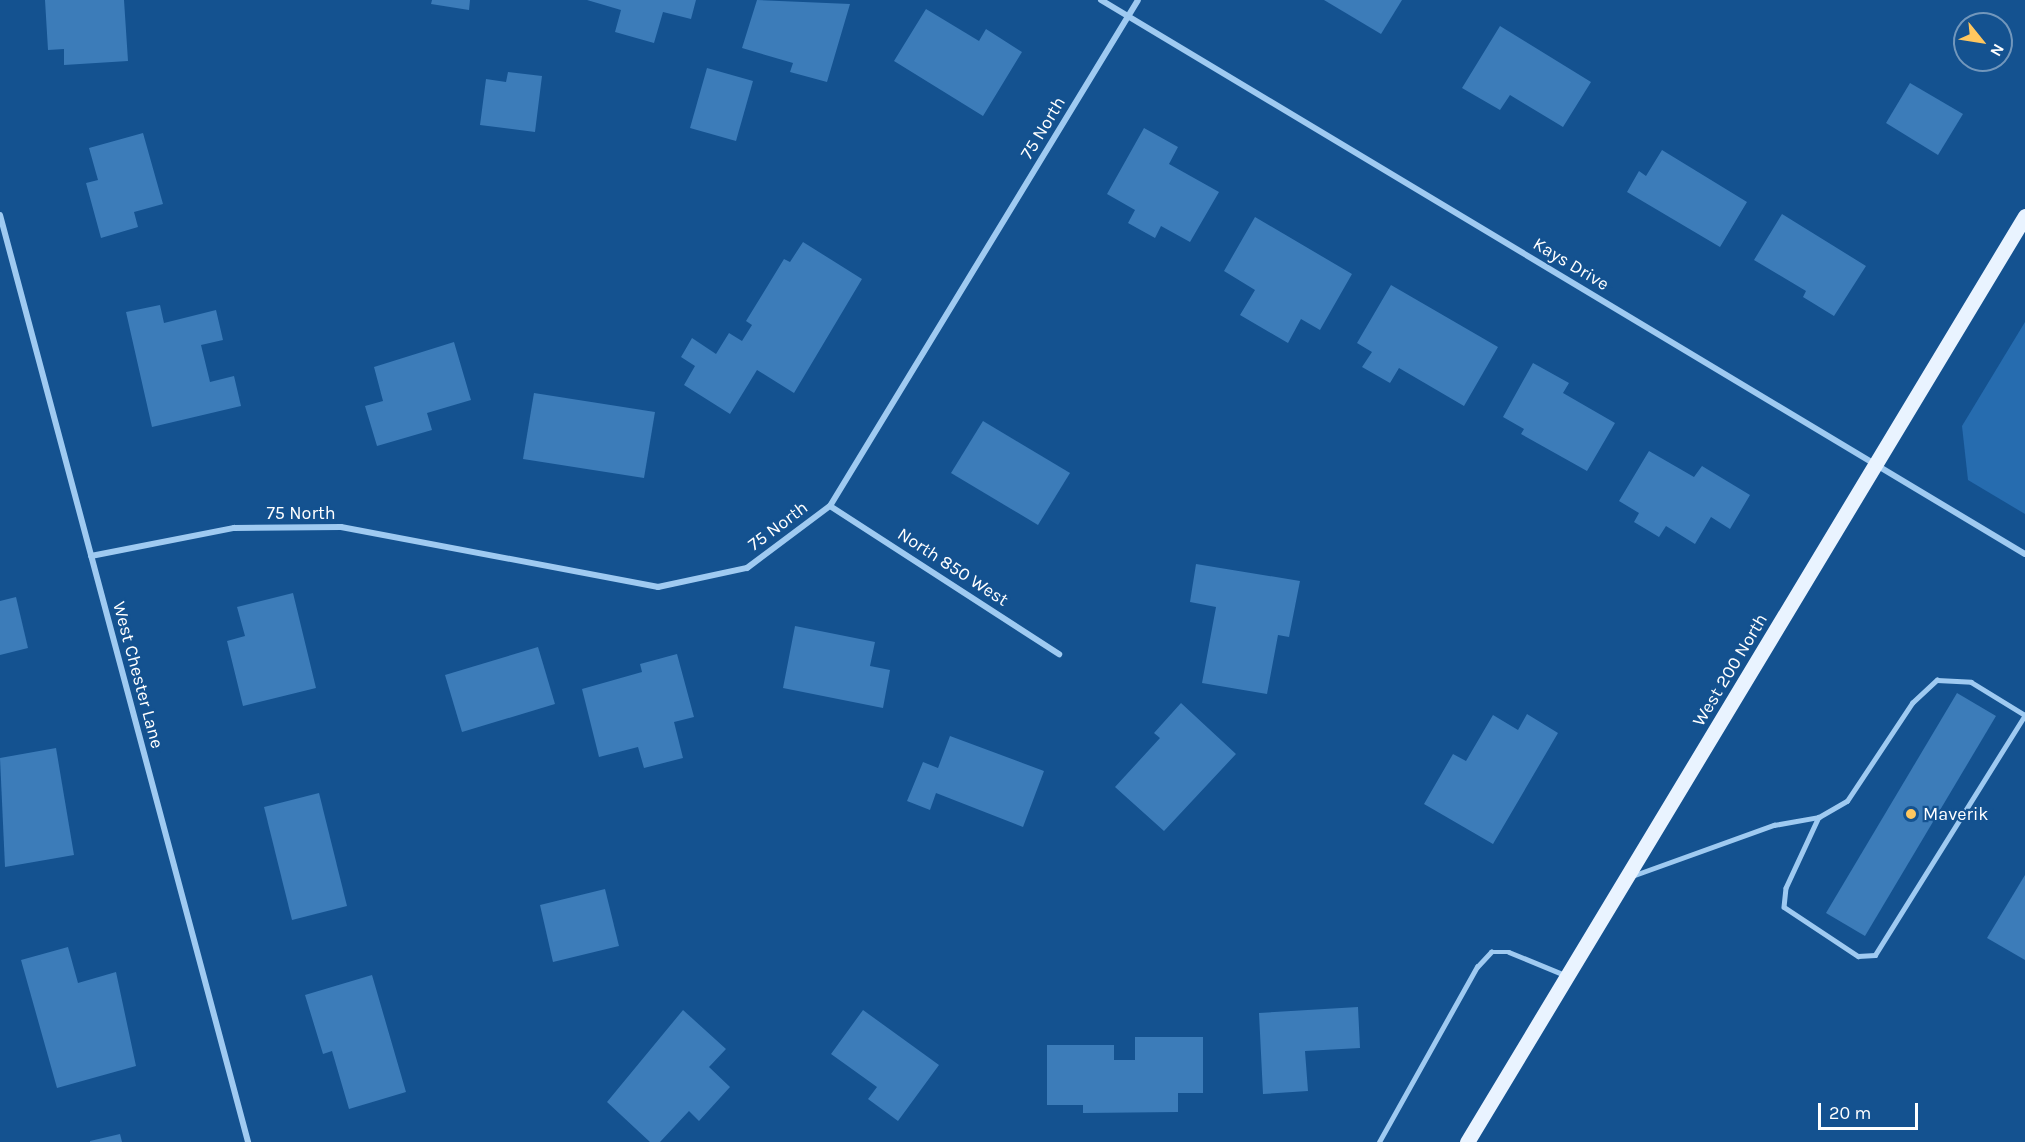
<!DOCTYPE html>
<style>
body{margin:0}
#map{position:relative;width:2025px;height:1142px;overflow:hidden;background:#145290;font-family:Karla,sans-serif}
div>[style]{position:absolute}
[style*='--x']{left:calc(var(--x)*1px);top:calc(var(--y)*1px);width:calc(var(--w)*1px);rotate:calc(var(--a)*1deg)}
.green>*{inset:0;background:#266caf}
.building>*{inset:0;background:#3c7cb9}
.service>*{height:4.5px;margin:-2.25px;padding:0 2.25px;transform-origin:2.25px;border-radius:2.25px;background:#9fcaf1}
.minor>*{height:6px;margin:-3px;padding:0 3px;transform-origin:3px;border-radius:3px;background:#9fcaf1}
.primary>*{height:15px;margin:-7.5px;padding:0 7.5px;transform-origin:7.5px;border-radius:7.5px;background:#e9f3ff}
.dots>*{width:16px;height:16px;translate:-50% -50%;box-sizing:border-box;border:3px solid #145290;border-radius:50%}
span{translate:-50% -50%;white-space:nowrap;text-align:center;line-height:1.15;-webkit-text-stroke:4.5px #145290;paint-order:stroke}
.street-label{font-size:18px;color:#fff}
.poi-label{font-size:18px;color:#fff}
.left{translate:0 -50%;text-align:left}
.north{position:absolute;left:1953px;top:12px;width:60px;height:60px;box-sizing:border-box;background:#145290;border:2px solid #7297bc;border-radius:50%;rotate:120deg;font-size:16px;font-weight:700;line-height:24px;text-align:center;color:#fff}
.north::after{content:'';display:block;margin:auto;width:21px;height:27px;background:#ffc75f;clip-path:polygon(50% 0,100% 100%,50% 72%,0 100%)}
.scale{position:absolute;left:1818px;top:1103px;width:100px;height:27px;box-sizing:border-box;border:3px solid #fff;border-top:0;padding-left:8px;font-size:18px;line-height:21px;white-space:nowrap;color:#fff;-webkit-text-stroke:4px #145290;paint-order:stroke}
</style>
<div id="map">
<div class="green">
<div style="clip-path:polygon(2025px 322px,2025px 514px,1968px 480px,1962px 426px)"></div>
</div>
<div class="building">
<div style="clip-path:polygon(45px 0,124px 0,128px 61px,64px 65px,64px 49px,48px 50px)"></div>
<div style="clip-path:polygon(432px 0,470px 0,469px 10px,431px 4px)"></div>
<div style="clip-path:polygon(587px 0,696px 0,691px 19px,663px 12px,654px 43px,615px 32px,621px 10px)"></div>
<div style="clip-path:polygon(757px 0,850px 4px,827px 82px,790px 72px,793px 63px,742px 48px)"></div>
<div style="clip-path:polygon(1324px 0,1402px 0,1381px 34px)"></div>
<div style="clip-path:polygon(926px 9px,979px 41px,986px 29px,1022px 52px,983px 116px,894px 61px)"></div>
<div style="clip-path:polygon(1500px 26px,1591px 82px,1563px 127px,1510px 95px,1500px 110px,1462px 88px)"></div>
<div style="clip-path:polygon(707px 68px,753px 81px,736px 141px,690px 128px)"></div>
<div style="clip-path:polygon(508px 72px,542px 76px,535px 132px,480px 125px,486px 79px,506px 82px)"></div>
<div style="clip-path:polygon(1910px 83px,1963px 114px,1938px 155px,1886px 123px)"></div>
<div style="clip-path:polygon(1144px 128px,1178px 147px,1169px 164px,1219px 192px,1190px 242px,1161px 226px,1155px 238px,1128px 223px,1135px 210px,1107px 194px)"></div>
<div style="clip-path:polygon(143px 133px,163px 204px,134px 212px,138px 227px,101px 238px,86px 183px,98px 180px,89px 148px)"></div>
<div style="clip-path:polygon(1662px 150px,1747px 202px,1720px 247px,1627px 192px,1639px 171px,1646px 176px)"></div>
<div style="clip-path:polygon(1782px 214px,1866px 266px,1834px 316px,1803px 297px,1806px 291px,1754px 260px)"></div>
<div style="clip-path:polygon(1255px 217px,1352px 274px,1320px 330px,1301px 319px,1288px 343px,1240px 315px,1255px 290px,1224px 271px)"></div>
<div style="clip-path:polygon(803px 242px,862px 279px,794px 393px,757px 370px,730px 414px,684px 385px,695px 366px,681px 357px,692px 338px,716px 354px,729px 333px,742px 341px,752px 325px,746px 321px,784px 259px,790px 262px)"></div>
<div style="clip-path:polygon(1391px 285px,1498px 347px,1464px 406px,1399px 368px,1390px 383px,1362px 367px,1372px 352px,1357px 343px)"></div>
<div style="clip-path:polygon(160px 305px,164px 323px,216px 310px,223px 340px,201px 345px,210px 382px,234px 376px,241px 406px,152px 427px,126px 312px)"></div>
<div style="clip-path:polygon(454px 342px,471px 400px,427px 413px,432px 430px,377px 446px,365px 406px,383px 401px,374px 367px)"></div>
<div style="clip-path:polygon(1533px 363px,1569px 383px,1563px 393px,1615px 423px,1587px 471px,1521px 434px,1524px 429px,1503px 417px)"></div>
<div style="clip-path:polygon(534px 393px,655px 412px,644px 478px,523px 459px)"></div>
<div style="clip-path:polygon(983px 421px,1070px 473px,1038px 525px,951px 473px)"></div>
<div style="clip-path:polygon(1649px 451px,1694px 477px,1702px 466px,1750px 495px,1730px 529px,1711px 517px,1695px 544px,1666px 526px,1659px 537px,1634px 522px,1639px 513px,1619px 501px)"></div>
<div style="clip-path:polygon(1196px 564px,1300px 581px,1289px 637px,1278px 635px,1267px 694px,1202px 683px,1216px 607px,1190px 602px)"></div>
<div style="clip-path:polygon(293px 593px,316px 688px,243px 706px,227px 641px,245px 636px,237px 607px)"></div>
<div style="clip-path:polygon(16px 597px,28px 648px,0 655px,0 601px)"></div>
<div style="clip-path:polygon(795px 626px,875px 642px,870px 666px,890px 670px,883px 708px,783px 688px)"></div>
<div style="clip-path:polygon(538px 647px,555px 704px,462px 732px,445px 675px)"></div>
<div style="clip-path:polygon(677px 654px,694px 717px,674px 722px,683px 758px,644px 768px,638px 747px,599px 757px,582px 689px,642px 672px,640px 664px)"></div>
<div style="clip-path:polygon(1957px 693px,1996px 716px,1865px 936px,1826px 913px)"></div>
<div style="clip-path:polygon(1181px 703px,1236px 754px,1164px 831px,1115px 787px,1160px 738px,1154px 733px)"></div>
<div style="clip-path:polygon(1527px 714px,1558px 733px,1493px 844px,1424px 804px,1453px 754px,1466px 761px,1493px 715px,1518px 730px)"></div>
<div style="clip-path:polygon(950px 736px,1044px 771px,1023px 827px,936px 793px,930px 810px,907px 801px,923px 762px,938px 768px)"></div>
<div style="clip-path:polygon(56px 748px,74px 855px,5px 867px,0 758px)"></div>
<div style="clip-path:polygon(319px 793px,347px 906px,292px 920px,264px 807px)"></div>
<div style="clip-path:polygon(2025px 875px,2025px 960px,1987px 938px)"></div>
<div style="clip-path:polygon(605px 889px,619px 946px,553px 962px,540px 905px)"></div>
<div style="clip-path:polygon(68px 947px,78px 983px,116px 972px,136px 1066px,57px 1088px,21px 960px)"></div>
<div style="clip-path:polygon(372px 975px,406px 1092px,349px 1109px,332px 1051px,323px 1054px,305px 995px)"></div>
<div style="clip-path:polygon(1358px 1007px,1360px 1048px,1305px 1051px,1308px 1091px,1263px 1094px,1259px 1013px)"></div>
<div style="clip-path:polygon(683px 1010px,726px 1049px,709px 1067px,730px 1087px,699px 1121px,689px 1111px,660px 1142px,650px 1142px,607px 1102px)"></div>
<div style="clip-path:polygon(863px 1010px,939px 1065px,898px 1121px,868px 1099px,877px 1087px,831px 1054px)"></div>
<div style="clip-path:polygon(1135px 1037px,1203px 1037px,1203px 1093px,1178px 1093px,1178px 1112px,1083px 1113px,1083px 1105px,1047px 1105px,1047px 1045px,1114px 1045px,1114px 1060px,1135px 1060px)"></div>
<div style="clip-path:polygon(120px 1134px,122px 1142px,90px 1142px,90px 1141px)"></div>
</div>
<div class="service">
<div style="--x:1819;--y:817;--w:78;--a:114.9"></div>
<div style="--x:1786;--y:888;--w:19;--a:96"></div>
<div style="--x:1784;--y:907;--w:89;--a:33.5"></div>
<div style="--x:1858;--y:956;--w:17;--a:-3"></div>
<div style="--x:1875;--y:955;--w:283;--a:-58"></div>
<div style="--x:1632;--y:876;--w:151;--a:-19.8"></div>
<div style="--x:1774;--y:825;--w:46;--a:-10.1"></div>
<div style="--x:1819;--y:817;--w:32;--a:-30"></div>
<div style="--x:1847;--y:801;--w:118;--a:-56.4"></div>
<div style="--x:1912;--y:703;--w:34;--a:-43"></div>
<div style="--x:1937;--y:680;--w:34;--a:3"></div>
<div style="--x:1971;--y:682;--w:63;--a:31.4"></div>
<div style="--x:1379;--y:1142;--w:201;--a:-60.8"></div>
<div style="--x:1477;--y:967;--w:21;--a:-47"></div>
<div style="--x:1491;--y:952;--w:18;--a:0"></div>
<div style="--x:1509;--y:952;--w:61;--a:22.3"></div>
</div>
<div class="minor">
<div style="--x:1101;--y:0;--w:1077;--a:30.95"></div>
<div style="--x:0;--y:215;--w:960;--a:75.02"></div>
<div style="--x:830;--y:506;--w:273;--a:32.9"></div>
<div style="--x:91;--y:556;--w:146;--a:-11.1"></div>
<div style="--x:234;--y:528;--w:107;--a:-0.5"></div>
<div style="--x:341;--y:527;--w:323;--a:10.7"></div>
<div style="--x:658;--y:587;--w:91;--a:-12.1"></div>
<div style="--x:747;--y:568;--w:104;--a:-36.8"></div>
<div style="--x:830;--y:506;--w:592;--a:-58.67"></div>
</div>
<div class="primary">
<div style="--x:1467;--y:1142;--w:1081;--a:-58.93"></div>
</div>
<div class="dots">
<div style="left:1911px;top:814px;background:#ffc75f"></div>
</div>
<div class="street-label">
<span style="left:1043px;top:128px;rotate:-59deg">75 North</span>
<span style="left:1571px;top:264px;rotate:31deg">Kays Drive</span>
<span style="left:301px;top:513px">75 North</span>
<span style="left:778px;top:526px;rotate:-37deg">75 North</span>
<span style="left:953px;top:567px;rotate:33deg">North 850 West</span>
<span style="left:1730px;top:670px;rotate:-59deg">West 200 North</span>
<span style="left:138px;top:675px;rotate:75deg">West Chester Lane</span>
</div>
<div class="poi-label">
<span class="left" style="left:1923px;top:814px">Maverik</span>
</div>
<div class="north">N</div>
<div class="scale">20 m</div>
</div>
